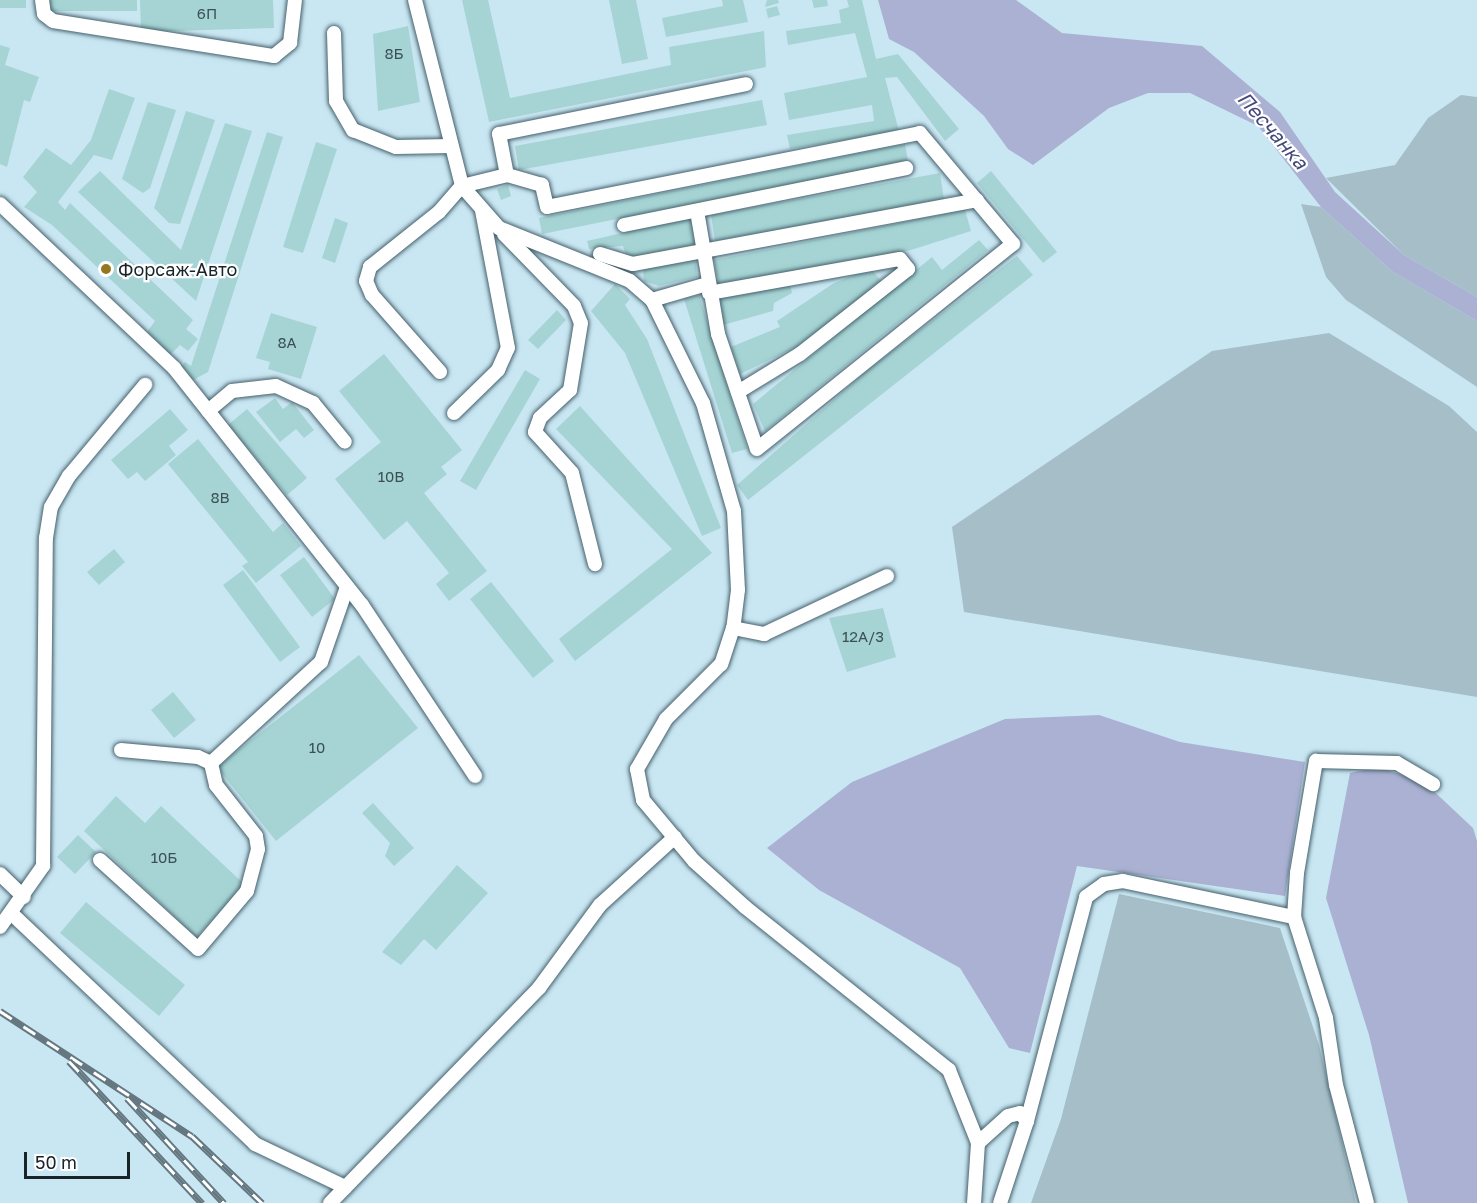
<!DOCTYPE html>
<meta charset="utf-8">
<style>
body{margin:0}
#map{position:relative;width:1477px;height:1203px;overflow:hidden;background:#c9e7f3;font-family:"Golos Text",sans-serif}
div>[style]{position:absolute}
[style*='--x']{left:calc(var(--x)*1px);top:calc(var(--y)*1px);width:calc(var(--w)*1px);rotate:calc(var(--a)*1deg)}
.green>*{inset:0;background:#a6bec8}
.water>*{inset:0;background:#abb1d3}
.building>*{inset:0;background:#a6d4d4}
.roads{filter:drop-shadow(0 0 2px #45606b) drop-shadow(0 0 2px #45606b)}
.minor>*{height:14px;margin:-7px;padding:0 7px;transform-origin:7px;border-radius:7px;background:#fff}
.rail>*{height:7px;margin-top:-3.5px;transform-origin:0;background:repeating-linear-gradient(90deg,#fff 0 14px,#657881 0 28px);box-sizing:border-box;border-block:2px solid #657881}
.dots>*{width:16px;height:16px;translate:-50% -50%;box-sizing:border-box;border:3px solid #fff;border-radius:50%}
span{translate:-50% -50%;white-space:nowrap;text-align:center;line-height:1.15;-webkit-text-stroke:4.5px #fff;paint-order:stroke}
.number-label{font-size:15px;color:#3c5054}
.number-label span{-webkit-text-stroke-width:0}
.poi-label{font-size:18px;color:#192429}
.left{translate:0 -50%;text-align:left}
.water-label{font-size:20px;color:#444978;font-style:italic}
.scale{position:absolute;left:24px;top:1152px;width:106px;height:27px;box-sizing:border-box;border:3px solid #192429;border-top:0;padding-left:8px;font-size:18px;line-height:21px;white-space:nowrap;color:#192429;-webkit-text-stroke:4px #fff;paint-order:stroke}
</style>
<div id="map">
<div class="green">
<div style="clip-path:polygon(1461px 95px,1477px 97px,1477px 297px,1404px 255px,1326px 178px,1395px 165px,1428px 118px)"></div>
<div style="clip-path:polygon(1301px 204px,1321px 207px,1393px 272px,1477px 321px,1477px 387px,1346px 300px,1326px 277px)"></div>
<div style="clip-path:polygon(1329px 333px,1449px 406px,1477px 432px,1477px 697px,964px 612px,952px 527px,1212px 351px)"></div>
<div style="clip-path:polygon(1119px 894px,1280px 928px,1319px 1045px,1356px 1203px,1031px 1203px,1061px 1119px)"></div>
</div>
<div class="water">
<div style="clip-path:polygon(878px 0,1016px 0,1062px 33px,1202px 46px,1280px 112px,1335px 192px,1404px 255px,1477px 297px,1477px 321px,1393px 272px,1321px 207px,1258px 126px,1190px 93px,1148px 93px,1109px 108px,1033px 165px,1008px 149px,984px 116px,914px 52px,889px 39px)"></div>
<div style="clip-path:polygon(1099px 715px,1180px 742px,1305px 762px,1285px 896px,1077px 866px,1030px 1053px,1009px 1048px,960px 968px,819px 890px,767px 848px,852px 782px,1005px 719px)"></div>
<div style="clip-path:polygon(1378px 767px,1424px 782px,1473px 828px,1477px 841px,1477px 1203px,1408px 1203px,1369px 1035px,1326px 898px,1350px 773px)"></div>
</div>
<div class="building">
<div style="clip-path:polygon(0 0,26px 0,26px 8px,0 8px)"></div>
<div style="clip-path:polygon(50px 0,137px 0,137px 11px,50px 11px)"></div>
<div style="clip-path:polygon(140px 0,273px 0,274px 28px,141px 32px)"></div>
<div style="clip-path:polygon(462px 0,488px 0,510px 98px,671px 65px,669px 47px,764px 31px,766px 67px,489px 122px)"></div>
<div style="clip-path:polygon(609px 0,636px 0,648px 59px,622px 64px)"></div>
<div style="clip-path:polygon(722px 0,743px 0,748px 22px,666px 37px,662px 18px,723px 6px)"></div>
<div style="clip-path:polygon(767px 0,778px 0,779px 3px,765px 7px)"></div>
<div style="clip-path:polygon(812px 0,827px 0,828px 6px,814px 8px)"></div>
<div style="clip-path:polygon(847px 0,862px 0,876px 59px,898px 54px,959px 129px,945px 141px,897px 77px,885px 78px,899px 131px,790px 149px,787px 135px,874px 121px,872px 105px,789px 120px,784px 93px,867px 77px,855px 33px,788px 45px,786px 31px,841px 23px,839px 10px,849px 7px)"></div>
<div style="clip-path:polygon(777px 6px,780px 15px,768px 18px,766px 9px)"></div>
<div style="clip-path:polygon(408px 26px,420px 102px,378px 111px,373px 34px)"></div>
<div style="clip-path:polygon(0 45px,10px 48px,5px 65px,39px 77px,30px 102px,24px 100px,7px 167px,0 164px)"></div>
<div style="clip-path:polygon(109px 89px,135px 98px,112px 160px,94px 155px,58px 202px,65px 210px,70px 203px,193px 320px,186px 329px,198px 339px,188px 351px,180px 345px,170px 355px,147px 332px,155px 321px,52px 225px,24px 207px,37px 192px,23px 177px,46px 148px,71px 165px,91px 140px)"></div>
<div style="clip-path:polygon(762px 100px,767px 125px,519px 170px,515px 146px)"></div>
<div style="clip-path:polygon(148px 102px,176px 110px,150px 188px,143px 193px,122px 179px)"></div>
<div style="clip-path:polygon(186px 111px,215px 120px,180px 224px,169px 223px,154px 208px)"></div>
<div style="clip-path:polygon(225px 123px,252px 131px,196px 301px,78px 192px,100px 171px,181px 250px)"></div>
<div style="clip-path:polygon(267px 132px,283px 137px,208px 372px,193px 380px,181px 367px,185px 362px,191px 366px)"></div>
<div style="clip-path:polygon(316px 142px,337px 149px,303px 253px,283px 247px)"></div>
<div style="clip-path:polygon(905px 144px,908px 161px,542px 234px,539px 218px)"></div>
<div style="clip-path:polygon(991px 171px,1057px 252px,1043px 263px,977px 183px)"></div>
<div style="clip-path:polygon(940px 173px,944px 200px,715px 241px,711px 215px)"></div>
<div style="clip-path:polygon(508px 185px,511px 196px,501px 200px,497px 189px)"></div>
<div style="clip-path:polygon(965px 210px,971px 231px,911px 250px,719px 286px,714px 260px)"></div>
<div style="clip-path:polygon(692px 217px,699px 244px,627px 258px,623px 246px,589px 249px,587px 241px)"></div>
<div style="clip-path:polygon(335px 218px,348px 223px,335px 263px,322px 258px)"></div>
<div style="clip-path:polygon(979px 240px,988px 250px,765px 431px,753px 404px,932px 257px,942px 270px)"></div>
<div style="clip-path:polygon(1017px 256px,1033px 275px,748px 500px,737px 485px,869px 369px)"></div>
<div style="clip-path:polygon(695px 258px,697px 277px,659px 286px,644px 281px,643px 269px)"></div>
<div style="clip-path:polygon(871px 269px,884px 284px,796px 347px,740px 374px,731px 347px,780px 327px,777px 321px,834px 283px)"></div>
<div style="clip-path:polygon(615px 284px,630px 299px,625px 305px,647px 339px,721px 528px,702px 536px,625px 353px,591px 311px)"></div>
<div style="clip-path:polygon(790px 284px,792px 293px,774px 303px,773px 311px,723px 325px,717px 298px)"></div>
<div style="clip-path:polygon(699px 295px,747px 449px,732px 453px,684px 299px)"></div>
<div style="clip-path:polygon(557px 310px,566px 320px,538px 349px,528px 340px)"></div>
<div style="clip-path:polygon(271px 313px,317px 327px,301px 379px,268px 369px,270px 362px,256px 358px)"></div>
<div style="clip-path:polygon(384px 354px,462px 450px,441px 467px,447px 474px,424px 493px,487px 571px,449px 601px,436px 584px,449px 573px,407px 521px,384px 540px,335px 479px,381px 442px,339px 391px)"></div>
<div style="clip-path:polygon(525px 370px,540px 379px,476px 490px,460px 481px)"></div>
<div style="clip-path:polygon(275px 398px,283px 409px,292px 402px,314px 430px,304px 438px,296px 429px,280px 442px,256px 412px)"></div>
<div style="clip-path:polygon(580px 406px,712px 553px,575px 661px,559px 639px,672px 549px,556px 429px)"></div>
<div style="clip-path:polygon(170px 409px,188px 430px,169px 446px,176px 455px,145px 481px,137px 472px,128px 479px,111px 460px)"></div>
<div style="clip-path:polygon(247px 409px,307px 478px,287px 495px,228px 425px)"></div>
<div style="clip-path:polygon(198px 439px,273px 532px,283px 523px,301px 546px,256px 583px,242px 566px,248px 562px,168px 464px)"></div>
<div style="clip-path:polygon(114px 549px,125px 562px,99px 585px,87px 572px)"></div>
<div style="clip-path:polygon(304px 557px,335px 599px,312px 617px,280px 575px)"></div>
<div style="clip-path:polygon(243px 570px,300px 647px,280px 662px,223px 585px)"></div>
<div style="clip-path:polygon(491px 582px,554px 661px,533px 678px,470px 599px)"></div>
<div style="clip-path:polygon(883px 608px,896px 657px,847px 672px,829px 618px)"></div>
<div style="clip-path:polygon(359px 655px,418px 728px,276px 841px,217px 767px)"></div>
<div style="clip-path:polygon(173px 692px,196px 720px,174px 738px,151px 710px)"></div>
<div style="clip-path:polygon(116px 796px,145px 823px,161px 806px,245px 885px,196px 937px,84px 831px)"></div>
<div style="clip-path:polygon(373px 803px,414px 848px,394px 866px,385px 856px,390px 843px,362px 813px)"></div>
<div style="clip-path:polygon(78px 835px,96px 852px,75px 874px,57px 857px)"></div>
<div style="clip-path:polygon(457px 865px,488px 893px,436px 950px,424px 939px,401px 965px,382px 952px)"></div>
<div style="clip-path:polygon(86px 902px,185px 985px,159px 1016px,60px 933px)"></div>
</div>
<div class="roads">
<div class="minor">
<div style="--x:42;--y:0;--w:14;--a:82"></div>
<div style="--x:44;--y:14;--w:11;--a:38"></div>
<div style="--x:53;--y:21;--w:224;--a:9"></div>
<div style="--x:274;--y:56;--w:21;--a:-39"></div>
<div style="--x:290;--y:43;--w:43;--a:-83.4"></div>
<div style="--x:415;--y:0;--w:192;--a:75.8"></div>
<div style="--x:462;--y:186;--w:56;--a:48.6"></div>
<div style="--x:499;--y:228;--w:141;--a:22"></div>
<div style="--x:630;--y:281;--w:29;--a:41"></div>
<div style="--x:652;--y:300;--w:115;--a:63.7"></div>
<div style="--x:703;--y:403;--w:112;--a:74"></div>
<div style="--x:734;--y:511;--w:79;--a:87.1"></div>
<div style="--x:738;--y:590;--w:38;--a:97"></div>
<div style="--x:733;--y:628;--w:38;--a:108"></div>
<div style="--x:721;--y:664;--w:78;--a:135"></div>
<div style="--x:666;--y:719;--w:58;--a:120.1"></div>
<div style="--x:637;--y:769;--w:32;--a:79"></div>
<div style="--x:643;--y:800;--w:80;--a:50.1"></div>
<div style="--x:694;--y:861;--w:69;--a:42"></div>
<div style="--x:745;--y:907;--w:261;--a:38.6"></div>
<div style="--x:949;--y:1070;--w:79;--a:68.3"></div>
<div style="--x:978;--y:1143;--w:60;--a:93.8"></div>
<div style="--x:334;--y:33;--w:68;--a:88.3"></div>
<div style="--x:336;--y:101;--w:34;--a:60"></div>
<div style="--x:353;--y:130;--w:46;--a:21.6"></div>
<div style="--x:396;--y:147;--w:55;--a:-1"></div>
<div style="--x:0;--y:204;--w:239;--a:43.3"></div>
<div style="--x:174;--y:368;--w:303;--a:51.6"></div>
<div style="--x:362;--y:605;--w:205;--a:56.5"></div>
<div style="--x:697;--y:211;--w:125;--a:80.3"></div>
<div style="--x:718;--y:334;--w:121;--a:71.3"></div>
<div style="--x:757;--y:449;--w:328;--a:-38.7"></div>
<div style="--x:1013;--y:244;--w:145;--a:-130"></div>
<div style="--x:920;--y:133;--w:380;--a:168.8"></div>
<div style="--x:547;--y:207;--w:23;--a:-103"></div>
<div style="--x:542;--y:185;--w:36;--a:-164"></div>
<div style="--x:507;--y:175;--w:42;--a:-101"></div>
<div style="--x:499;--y:134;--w:252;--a:-11.4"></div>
<div style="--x:624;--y:225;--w:288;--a:-11.4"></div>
<div style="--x:504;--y:234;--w:100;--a:45.8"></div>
<div style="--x:574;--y:306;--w:18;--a:68"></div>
<div style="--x:581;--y:323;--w:68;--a:99.3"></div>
<div style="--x:570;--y:390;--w:41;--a:137"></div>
<div style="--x:540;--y:418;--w:15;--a:110"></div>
<div style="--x:535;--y:432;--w:55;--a:47.9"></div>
<div style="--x:572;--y:473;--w:94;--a:75.8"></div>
<div style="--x:600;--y:254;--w:34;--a:17"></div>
<div style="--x:633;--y:264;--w:350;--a:-10.5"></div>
<div style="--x:709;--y:293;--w:194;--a:-10.1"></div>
<div style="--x:900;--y:259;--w:13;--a:51"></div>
<div style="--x:908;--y:269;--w:137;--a:141.8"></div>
<div style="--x:800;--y:354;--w:73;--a:148.5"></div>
<div style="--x:652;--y:300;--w:57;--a:-16.2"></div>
<div style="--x:440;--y:372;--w:103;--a:-131.4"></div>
<div style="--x:372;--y:295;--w:15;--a:-113"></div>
<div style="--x:366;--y:281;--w:15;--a:-74"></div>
<div style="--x:370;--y:267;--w:88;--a:-38.6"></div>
<div style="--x:439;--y:212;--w:35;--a:-49"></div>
<div style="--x:462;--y:186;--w:46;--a:-13.7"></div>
<div style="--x:208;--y:411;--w:31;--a:-40"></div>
<div style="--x:232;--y:391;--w:44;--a:-6.5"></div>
<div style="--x:276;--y:386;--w:41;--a:24.7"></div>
<div style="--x:313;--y:403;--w:50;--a:50.6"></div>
<div style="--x:454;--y:413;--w:62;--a:-44.3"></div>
<div style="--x:498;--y:370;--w:24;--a:-66"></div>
<div style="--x:508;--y:348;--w:140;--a:-100.7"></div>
<div style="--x:733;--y:628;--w:32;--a:11"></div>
<div style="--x:764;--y:634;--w:136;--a:-25.2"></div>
<div style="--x:121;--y:750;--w:77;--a:5.2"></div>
<div style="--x:198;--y:757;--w:14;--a:25"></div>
<div style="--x:100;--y:860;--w:132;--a:42.2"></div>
<div style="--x:198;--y:949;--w:76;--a:-49.8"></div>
<div style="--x:247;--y:891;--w:43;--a:-75.3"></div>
<div style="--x:258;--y:849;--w:13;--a:-99"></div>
<div style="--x:256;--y:836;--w:65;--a:-128.1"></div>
<div style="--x:216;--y:785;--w:23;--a:-103"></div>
<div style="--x:211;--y:763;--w:149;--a:-42.6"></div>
<div style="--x:321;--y:662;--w:79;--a:-70.9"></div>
<div style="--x:0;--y:874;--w:33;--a:44"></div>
<div style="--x:12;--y:914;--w:335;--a:43.4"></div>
<div style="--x:255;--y:1144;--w:100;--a:25.5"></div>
<div style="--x:0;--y:927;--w:75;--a:-54.8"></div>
<div style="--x:43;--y:866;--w:328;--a:-89.5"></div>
<div style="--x:46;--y:538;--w:31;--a:-81"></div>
<div style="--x:51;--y:507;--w:36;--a:-60"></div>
<div style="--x:69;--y:476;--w:119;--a:-50.1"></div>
<div style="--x:1027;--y:1121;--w:232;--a:-75.2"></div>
<div style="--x:1086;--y:897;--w:22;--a:-36"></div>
<div style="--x:1104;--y:884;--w:19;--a:-9"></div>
<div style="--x:1123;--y:881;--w:175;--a:11.9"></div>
<div style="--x:978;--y:1143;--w:40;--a:-42"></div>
<div style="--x:1008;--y:1116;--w:12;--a:-14"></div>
<div style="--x:1020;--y:1113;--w:11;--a:49"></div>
<div style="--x:1027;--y:1121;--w:86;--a:108.2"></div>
<div style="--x:330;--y:1203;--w:300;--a:-45.8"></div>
<div style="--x:539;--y:988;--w:103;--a:-53.7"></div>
<div style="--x:600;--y:905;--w:101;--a:-42.2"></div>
<div style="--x:1367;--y:1203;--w:122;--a:-104.7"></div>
<div style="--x:1336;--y:1085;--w:68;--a:-98.5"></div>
<div style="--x:1326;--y:1018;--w:106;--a:-107.6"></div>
<div style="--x:1294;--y:917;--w:44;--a:-86.1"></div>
<div style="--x:1297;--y:873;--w:114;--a:-80.4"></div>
<div style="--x:1316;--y:761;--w:81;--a:1.4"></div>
<div style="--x:1397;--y:763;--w:42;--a:30.3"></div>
</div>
</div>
<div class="rail">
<div style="--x:0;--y:1011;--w:229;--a:33.1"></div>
<div style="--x:192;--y:1136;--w:97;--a:43.7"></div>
<div style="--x:69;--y:1061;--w:195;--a:46.9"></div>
<div style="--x:127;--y:1098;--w:143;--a:47.3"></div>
</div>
<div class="dots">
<div style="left:106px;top:269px;background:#96771f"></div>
</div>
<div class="number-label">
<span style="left:207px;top:14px">6П</span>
<span style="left:394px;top:54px">8Б</span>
<span style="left:287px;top:343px">8А</span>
<span style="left:391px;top:477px">10В</span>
<span style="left:220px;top:498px">8В</span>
<span style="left:863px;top:637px">12А/3</span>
<span style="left:317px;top:748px">10</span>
<span style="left:164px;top:858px">10Б</span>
</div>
<div class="poi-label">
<span class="left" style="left:118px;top:269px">Форсаж-Авто</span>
</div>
<div class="water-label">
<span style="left:1273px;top:130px;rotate:49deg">Песчанка</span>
</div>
<div class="scale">50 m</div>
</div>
